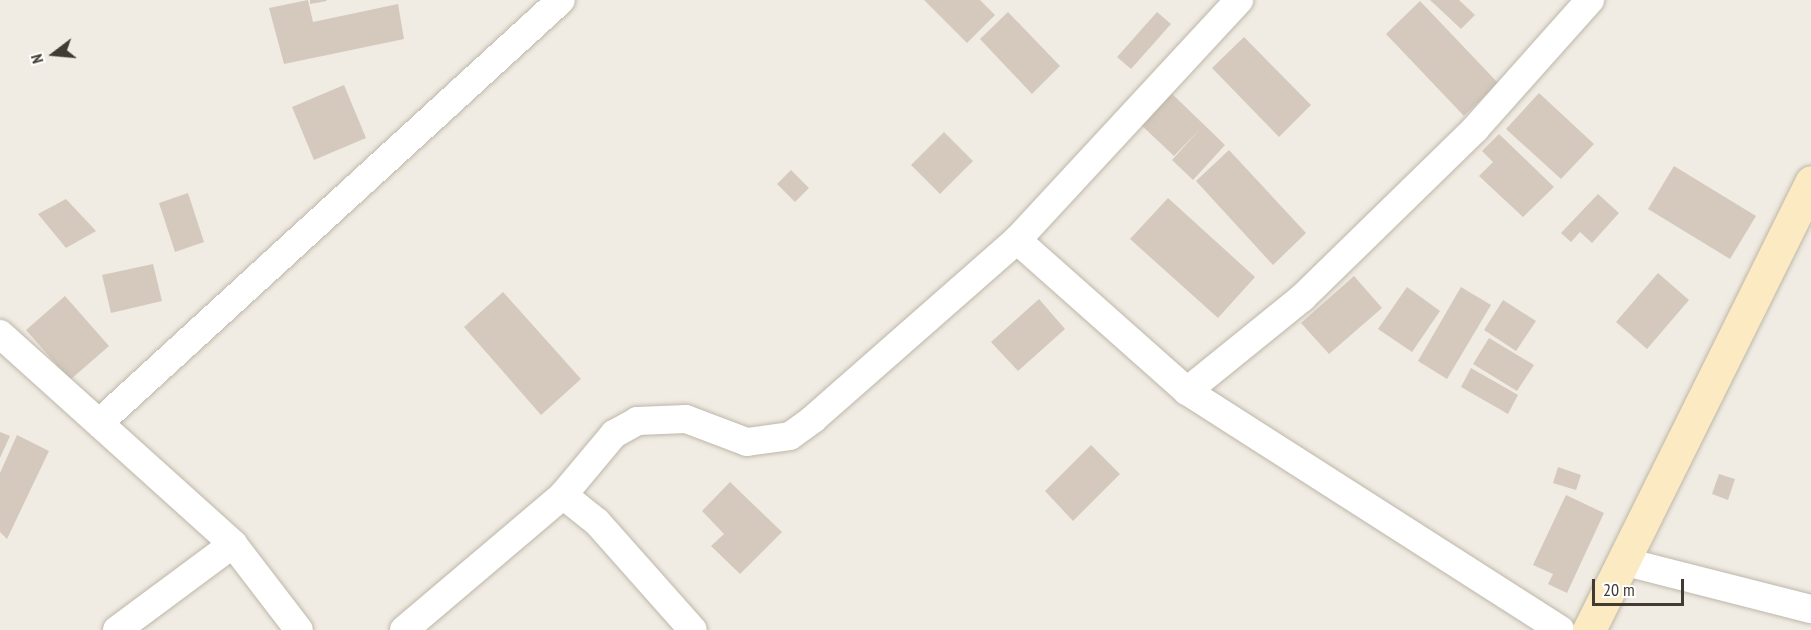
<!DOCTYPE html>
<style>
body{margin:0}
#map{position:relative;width:1811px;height:630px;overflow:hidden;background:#f0ece3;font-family:"PT Sans Narrow",sans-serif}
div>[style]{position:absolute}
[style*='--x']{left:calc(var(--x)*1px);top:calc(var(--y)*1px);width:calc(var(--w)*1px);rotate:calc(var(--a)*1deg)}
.building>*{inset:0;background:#d4c9bc}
.roads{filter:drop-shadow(0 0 2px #beb6a9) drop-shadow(0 0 2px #beb6a9)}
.street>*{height:28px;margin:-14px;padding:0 14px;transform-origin:14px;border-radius:14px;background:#fff}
.secondary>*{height:33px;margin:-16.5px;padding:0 16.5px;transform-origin:16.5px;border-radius:16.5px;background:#fceac2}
span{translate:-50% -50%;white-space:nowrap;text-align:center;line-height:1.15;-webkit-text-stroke:4.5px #fff;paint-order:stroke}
.north{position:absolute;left:24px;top:24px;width:60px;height:60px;-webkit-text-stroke:4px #fff;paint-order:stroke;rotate:254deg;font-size:16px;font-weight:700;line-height:24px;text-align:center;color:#423b33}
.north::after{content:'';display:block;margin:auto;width:21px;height:27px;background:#423b33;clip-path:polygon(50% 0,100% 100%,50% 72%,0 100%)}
.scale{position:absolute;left:1592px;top:579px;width:92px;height:27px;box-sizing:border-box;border:3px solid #423b33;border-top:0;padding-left:8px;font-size:18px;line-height:21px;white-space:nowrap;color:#423b33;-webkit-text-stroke:4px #fff;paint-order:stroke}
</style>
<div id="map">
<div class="building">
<div style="clip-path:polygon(308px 0,313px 22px,398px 4px,404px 39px,284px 64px,269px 8px)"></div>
<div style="clip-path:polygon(310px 0,326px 0,327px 1px,310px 4px)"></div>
<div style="clip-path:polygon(924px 0,980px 0,995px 15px,967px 43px)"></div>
<div style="clip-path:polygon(1430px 0,1459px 0,1475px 15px,1461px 29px)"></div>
<div style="clip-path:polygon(1420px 1px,1498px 83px,1464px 116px,1386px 34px)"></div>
<div style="clip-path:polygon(1008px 12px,1060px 66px,1032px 94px,980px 39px)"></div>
<div style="clip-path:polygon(1157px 12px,1171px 24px,1131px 69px,1117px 57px)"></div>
<div style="clip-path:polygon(1244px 37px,1311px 105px,1279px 137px,1212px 68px)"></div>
<div style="clip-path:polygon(344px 85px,366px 138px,314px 160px,292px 107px)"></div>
<div style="clip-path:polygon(1168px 90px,1225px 145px,1193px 180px,1172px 160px,1201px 128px,1174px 156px,1138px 122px)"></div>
<div style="clip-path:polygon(1539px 93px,1594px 144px,1561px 179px,1506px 129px)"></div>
<div style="clip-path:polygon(944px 132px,973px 161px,940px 194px,911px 165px)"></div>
<div style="clip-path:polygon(1499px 134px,1554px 187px,1523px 217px,1479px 176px,1493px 162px,1482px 151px)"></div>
<div style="clip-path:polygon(1229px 150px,1306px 233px,1273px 265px,1196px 181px)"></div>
<div style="clip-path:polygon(1674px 166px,1756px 216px,1730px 259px,1648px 209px)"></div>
<div style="clip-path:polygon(791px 170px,809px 188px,795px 202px,777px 184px)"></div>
<div style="clip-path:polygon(188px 193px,204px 242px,175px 252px,159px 203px)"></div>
<div style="clip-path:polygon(1598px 194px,1619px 213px,1592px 243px,1580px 232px,1571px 242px,1561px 233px)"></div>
<div style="clip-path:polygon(1168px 198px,1255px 277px,1218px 318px,1130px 239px)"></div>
<div style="clip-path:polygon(66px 199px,96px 231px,66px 248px,38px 214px)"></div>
<div style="clip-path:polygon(153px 264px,162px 301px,111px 313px,102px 275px)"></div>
<div style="clip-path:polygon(1658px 273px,1689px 300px,1647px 349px,1616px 322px)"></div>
<div style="clip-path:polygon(1354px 276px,1382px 308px,1329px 354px,1301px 323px)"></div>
<div style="clip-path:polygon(1407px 287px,1440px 311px,1412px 352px,1378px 329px)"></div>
<div style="clip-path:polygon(1461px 287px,1491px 305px,1447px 379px,1418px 361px)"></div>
<div style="clip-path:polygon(503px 292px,581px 379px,541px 415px,464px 327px)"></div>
<div style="clip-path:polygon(65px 296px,109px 346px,70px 380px,26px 330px)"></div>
<div style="clip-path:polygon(1039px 299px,1065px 329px,1018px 371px,991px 342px)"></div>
<div style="clip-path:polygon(1503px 300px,1536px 321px,1516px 351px,1484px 330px)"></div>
<div style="clip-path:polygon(1489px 338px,1534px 365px,1517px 391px,1473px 364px)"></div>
<div style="clip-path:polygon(1471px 368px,1518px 395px,1508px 414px,1461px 387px)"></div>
<div style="clip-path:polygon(0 432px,10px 436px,0 458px)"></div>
<div style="clip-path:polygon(17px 435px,49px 451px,7px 539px,0 532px,0 473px)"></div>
<div style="clip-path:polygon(1091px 445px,1120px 474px,1073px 521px,1045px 491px)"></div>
<div style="clip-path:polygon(1558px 467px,1581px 475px,1576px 490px,1553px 483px)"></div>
<div style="clip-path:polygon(1719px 474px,1735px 479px,1728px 500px,1712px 494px)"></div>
<div style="clip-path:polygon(730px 482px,782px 532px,740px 574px,711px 546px,724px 534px,702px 511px)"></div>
<div style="clip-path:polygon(1566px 495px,1604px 513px,1567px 593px,1548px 584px,1553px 574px,1533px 565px)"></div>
</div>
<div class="roads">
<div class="street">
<div style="--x:1017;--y:240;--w:227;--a:41.6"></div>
<div style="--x:1187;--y:391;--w:443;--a:32.6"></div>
<div style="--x:0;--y:334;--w:314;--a:42"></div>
<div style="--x:233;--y:544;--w:108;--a:52.5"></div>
<div style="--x:1187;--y:391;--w:148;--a:-39"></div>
<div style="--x:1302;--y:298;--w:242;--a:-44.3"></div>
<div style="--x:1475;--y:129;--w:173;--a:-48.3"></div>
<div style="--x:99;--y:423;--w:626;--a:-42.48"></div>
<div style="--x:563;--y:495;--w:43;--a:38.5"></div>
<div style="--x:597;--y:522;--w:144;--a:48.4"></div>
<div style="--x:1626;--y:562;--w:191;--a:14.3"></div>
<div style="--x:117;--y:630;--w:144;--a:-36.6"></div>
<div style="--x:404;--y:630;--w:209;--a:-40.3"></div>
<div style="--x:563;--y:495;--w:80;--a:-50.1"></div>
<div style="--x:614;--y:434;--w:26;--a:-29"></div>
<div style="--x:637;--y:421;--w:49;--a:-2.3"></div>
<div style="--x:686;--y:419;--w:65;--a:20.7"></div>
<div style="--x:747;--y:442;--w:43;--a:-7.9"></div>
<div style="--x:790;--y:436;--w:29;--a:-36"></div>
<div style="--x:813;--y:419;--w:271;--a:-41.3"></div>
<div style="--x:1017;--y:240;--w:327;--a:-47.2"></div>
</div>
<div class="secondary">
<div style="--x:1589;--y:630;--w:500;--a:-63.6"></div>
</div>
</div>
<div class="north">N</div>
<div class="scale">20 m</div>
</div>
